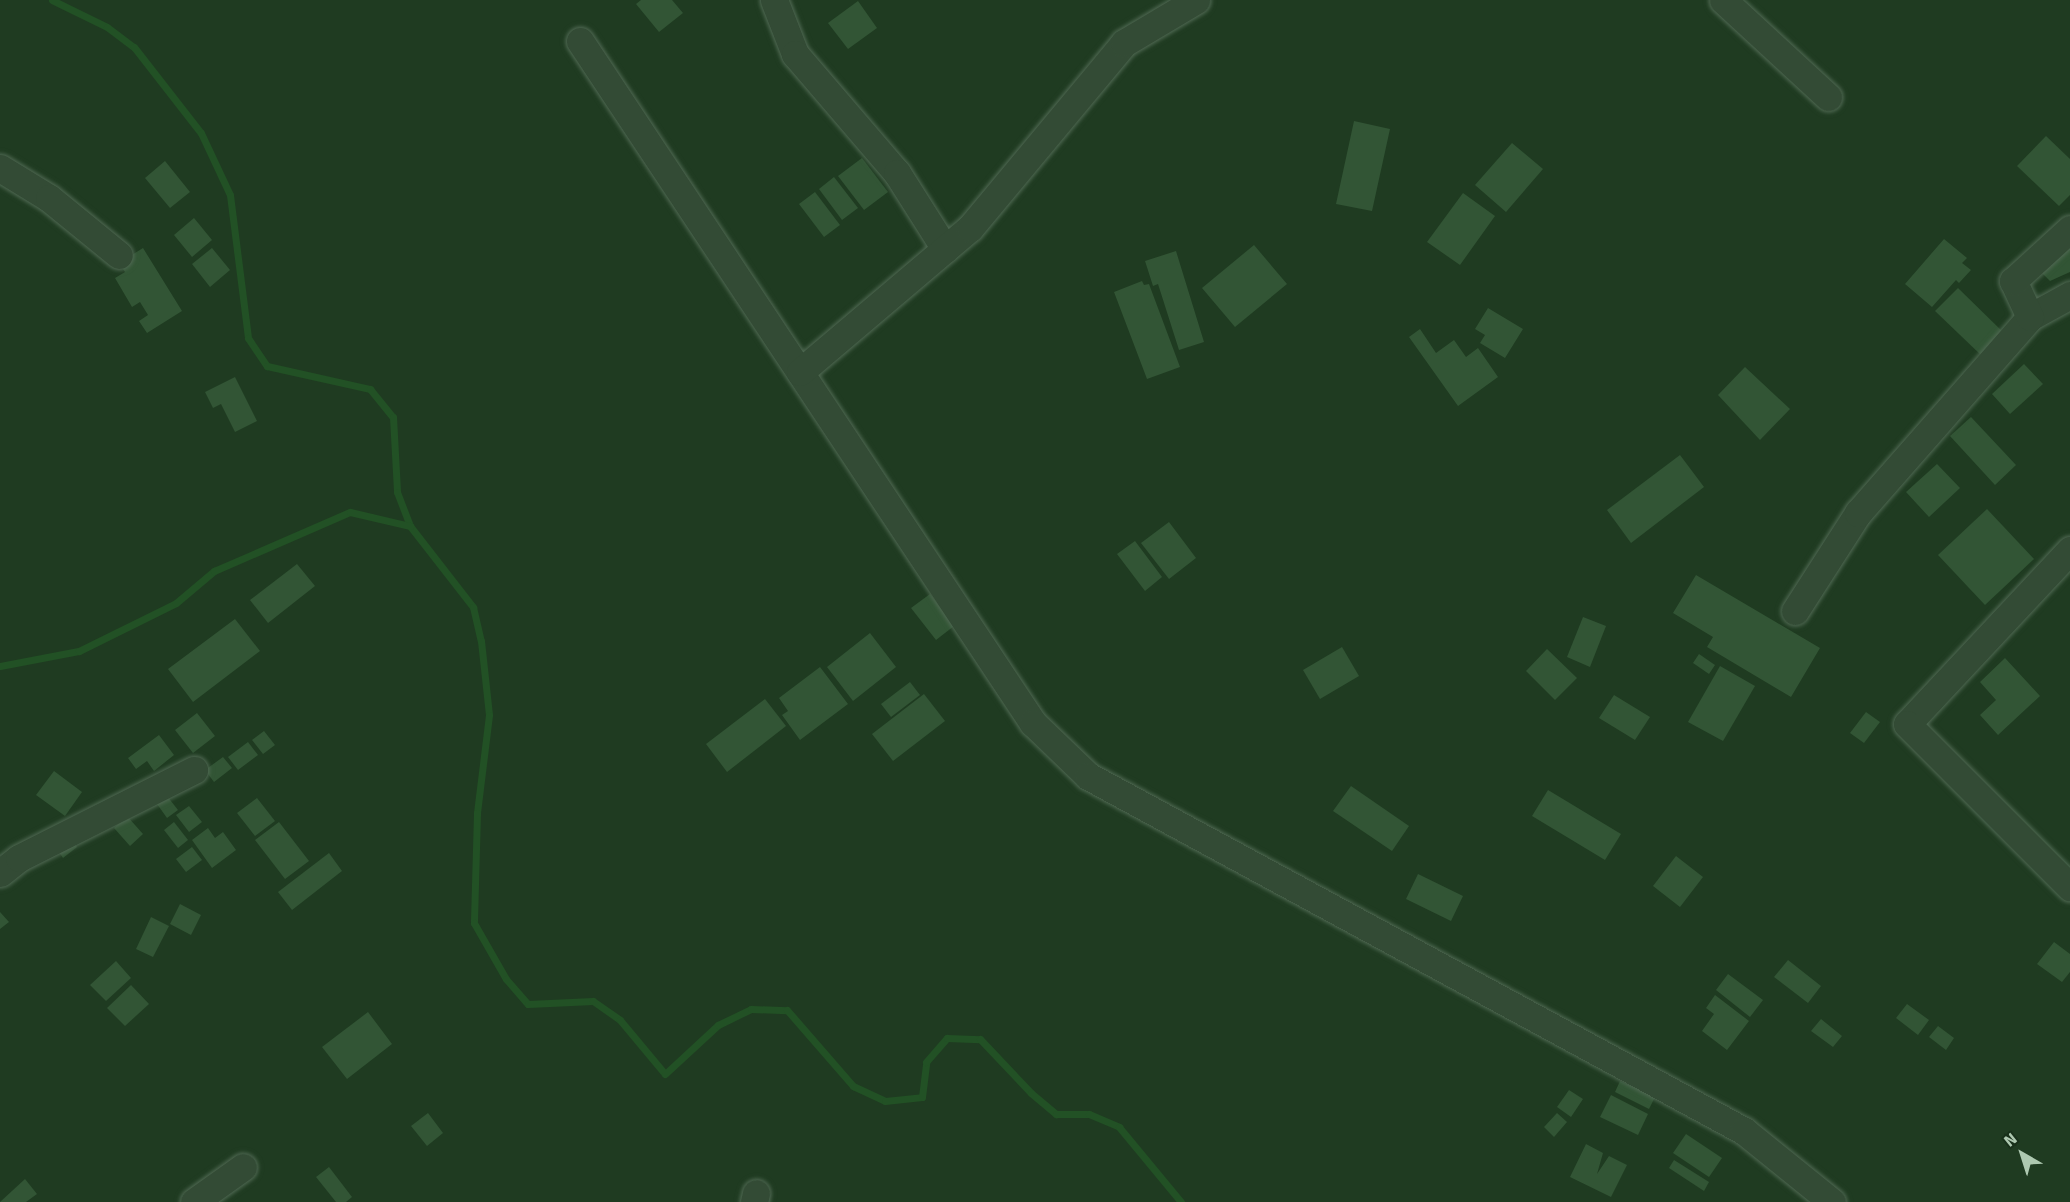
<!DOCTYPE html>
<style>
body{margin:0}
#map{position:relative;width:2070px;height:1202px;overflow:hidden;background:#1f3b21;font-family:Signika,sans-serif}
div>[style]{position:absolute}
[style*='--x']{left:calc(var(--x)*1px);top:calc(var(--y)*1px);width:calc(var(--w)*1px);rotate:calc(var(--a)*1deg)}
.stream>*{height:7px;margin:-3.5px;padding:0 3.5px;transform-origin:3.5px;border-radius:3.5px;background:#225125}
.building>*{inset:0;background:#325535}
.roads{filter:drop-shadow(0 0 2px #506953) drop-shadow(0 0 2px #506953)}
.minor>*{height:27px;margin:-13.5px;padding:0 13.5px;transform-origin:13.5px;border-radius:13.5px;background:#334b35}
span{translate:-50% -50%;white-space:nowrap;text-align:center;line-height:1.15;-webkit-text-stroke:4.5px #18301a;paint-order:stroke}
.north{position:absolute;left:1992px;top:1124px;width:60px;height:60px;-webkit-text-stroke:4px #18301a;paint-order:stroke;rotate:321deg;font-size:16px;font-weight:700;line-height:24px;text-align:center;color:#adc8b0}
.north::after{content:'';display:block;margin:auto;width:21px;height:27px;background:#adc8b0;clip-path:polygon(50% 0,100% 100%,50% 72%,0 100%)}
</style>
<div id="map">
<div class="stream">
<div style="--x:52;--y:0;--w:61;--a:26.1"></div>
<div style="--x:107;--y:27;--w:34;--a:37"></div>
<div style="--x:134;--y:47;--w:109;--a:52.1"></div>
<div style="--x:201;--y:133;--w:68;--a:64.9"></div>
<div style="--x:230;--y:195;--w:144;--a:82.8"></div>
<div style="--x:248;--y:338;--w:34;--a:56"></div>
<div style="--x:267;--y:366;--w:106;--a:12.6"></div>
<div style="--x:370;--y:389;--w:36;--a:51"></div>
<div style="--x:393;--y:417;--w:75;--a:86.9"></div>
<div style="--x:397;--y:492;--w:36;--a:69"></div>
<div style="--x:410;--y:526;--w:103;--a:52.1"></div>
<div style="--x:473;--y:607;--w:35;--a:77"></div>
<div style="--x:481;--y:641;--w:74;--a:83.8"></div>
<div style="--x:489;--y:715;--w:99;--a:97"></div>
<div style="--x:477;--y:813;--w:110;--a:91.6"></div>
<div style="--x:474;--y:923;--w:64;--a:60.3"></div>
<div style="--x:506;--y:979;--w:33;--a:49"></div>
<div style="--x:528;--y:1004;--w:65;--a:-2.6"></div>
<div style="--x:593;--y:1001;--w:33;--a:35"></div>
<div style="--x:620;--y:1020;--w:70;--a:50.2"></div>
<div style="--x:665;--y:1074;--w:72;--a:-42.8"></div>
<div style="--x:718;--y:1025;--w:37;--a:-26"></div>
<div style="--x:751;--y:1009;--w:36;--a:2"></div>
<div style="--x:787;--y:1010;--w:101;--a:49"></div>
<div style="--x:853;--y:1086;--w:35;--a:25"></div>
<div style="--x:885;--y:1101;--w:37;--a:-6"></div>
<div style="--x:922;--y:1097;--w:35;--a:-83"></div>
<div style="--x:926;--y:1062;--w:32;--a:-49"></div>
<div style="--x:947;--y:1038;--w:33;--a:2"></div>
<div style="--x:980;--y:1039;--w:74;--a:46.6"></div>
<div style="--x:1031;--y:1093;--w:33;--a:40"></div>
<div style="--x:1056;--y:1114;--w:33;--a:0"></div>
<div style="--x:1089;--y:1114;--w:33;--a:23"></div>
<div style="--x:1119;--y:1127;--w:97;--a:50.4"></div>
<div style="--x:0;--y:666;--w:80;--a:-10.8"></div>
<div style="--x:79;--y:651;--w:108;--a:-26.3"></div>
<div style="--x:176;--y:603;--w:50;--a:-40.1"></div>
<div style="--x:214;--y:571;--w:148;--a:-23.5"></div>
<div style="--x:350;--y:512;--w:62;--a:13.1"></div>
</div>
<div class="building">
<div style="clip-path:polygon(641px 0,672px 0,683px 13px,659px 32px,636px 4px)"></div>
<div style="clip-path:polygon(858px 1px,877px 28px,848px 49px,828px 23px)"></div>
<div style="clip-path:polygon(1354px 121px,1390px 129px,1372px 211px,1336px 204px)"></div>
<div style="clip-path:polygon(2046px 136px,2070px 159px,2070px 195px,2059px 206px,2017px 166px)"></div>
<div style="clip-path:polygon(1512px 143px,1543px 169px,1506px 212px,1475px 185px)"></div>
<div style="clip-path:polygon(862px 158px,888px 192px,864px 210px,838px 176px)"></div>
<div style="clip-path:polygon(165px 161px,190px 192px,170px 208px,145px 178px)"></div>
<div style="clip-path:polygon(834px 177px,858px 208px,842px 220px,819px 189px)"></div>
<div style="clip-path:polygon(815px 192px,840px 225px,824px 237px,799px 204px)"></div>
<div style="clip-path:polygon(1463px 193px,1495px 216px,1460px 265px,1427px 242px)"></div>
<div style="clip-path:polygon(194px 218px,212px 240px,192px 257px,174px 235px)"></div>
<div style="clip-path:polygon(1944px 239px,1967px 258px,1962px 263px,1971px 270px,1959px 283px,1956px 280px,1932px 307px,1905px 284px)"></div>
<div style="clip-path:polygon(2070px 244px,2070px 272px,2050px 281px,2041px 272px)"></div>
<div style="clip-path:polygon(1254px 245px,1287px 284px,1235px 327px,1202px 288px)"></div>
<div style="clip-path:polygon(143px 248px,182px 311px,147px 333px,139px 321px,148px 315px,140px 302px,132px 307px,115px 278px,125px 272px,119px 263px)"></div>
<div style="clip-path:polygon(212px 248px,230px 270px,210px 287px,192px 264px)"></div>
<div style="clip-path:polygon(1176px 251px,1204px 342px,1179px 350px,1158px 284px,1153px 286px,1145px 261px)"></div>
<div style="clip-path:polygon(1142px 281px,1144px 285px,1149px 284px,1180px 367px,1147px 379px,1114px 292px)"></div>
<div style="clip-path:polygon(1958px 288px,2005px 334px,1983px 357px,1935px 311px)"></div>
<div style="clip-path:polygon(1488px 308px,1523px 329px,1505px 358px,1480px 343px,1485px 335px,1475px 329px)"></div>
<div style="clip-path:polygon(1420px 329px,1436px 353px,1454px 340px,1466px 357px,1478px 348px,1498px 377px,1458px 406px,1409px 337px)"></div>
<div style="clip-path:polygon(2024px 364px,2043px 384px,2010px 414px,1992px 394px)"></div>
<div style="clip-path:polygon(1745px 367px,1790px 409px,1760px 440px,1718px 395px)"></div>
<div style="clip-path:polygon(235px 377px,257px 421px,235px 432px,221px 404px,213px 408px,205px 392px)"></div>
<div style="clip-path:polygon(1971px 417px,2016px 465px,1995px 485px,1950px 436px)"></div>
<div style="clip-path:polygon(1680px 455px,1704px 487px,1631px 543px,1607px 510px)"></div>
<div style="clip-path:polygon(1937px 464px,1960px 488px,1929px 517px,1906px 492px)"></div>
<div style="clip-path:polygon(1987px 509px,2034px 559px,1985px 605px,1938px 555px)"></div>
<div style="clip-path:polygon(1169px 522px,1196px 558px,1169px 579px,1141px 543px)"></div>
<div style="clip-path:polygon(1135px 541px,1162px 577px,1145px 591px,1117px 554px)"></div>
<div style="clip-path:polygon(297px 564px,315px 586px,268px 623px,250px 600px)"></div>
<div style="clip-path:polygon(1696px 575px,1820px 648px,1791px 697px,1707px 647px,1713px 637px,1673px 613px)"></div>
<div style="clip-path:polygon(930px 594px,954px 626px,936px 640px,911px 608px)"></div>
<div style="clip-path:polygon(1583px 617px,1606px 626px,1590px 667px,1567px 657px)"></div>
<div style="clip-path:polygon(235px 619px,260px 651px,193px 702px,168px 669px)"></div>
<div style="clip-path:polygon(870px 633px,896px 667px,853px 701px,827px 667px)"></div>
<div style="clip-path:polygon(1342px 647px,1359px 676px,1320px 699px,1303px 670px)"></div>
<div style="clip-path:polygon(1547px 649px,1577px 678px,1555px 700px,1526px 671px)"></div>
<div style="clip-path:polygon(1699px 654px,1715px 665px,1709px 674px,1693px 663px)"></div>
<div style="clip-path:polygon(2005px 658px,2040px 696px,1998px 735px,1980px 715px,1996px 700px,1980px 682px)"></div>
<div style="clip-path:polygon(1720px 666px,1755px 686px,1723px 741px,1688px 722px)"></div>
<div style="clip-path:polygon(820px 667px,848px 704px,800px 740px,782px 715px,788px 711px,779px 698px)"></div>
<div style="clip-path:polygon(910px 682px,920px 695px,891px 717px,881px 704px)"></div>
<div style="clip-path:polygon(924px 694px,945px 721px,893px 761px,872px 734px)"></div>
<div style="clip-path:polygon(1614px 695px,1650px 717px,1635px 740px,1599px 718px)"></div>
<div style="clip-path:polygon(765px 699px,786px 726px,727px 772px,706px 744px)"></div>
<div style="clip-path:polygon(1866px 712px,1880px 722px,1864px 743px,1850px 733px)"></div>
<div style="clip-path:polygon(197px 713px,215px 736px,193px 753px,175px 730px)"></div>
<div style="clip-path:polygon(264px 731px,275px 745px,263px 754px,252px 740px)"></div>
<div style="clip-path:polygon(159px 735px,174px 755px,154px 771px,147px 761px,136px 769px,128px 758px)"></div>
<div style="clip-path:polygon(248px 742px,258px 755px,238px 770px,228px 757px)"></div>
<div style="clip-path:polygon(223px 757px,232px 768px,214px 782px,205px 770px)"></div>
<div style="clip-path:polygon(54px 771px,82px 792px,65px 816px,36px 795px)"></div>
<div style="clip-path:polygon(1351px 786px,1409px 826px,1392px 851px,1333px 811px)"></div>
<div style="clip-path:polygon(1548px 790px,1621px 834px,1605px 860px,1532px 816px)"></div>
<div style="clip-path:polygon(167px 796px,178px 810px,167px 818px,157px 804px)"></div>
<div style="clip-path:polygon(257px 798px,275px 821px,255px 836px,237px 813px)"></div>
<div style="clip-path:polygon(189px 806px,202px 822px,189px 832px,176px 815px)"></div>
<div style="clip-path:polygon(127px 816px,143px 834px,130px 846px,114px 828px)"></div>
<div style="clip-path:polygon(174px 822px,188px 840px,178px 848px,164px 830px)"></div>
<div style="clip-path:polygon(279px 822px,309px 861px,285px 879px,255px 840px)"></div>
<div style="clip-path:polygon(208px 828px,215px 838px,223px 832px,236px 850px,212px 868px,192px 840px)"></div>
<div style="clip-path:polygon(71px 838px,77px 847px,63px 858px,57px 849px)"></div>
<div style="clip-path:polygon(192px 847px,202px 860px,186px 872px,176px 859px)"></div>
<div style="clip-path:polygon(329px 853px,342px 871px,292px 910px,278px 892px)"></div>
<div style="clip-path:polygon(1676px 856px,1703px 877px,1680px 907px,1653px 886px)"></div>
<div style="clip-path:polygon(1418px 874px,1463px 896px,1451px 921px,1406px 899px)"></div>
<div style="clip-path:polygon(180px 904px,201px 915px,191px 935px,170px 924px)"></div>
<div style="clip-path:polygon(0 912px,9px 922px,0 929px)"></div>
<div style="clip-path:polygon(151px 917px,169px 926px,153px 957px,136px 949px)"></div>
<div style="clip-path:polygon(2054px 942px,2070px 954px,2070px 972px,2062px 982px,2037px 964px)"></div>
<div style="clip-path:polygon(1788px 960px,1821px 986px,1808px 1003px,1774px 977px)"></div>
<div style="clip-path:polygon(116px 961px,131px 978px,106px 1001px,90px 985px)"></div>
<div style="clip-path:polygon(1728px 974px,1763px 1000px,1750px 1017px,1716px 990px)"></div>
<div style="clip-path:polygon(131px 985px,149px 1004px,125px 1026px,107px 1008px)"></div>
<div style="clip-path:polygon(1715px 995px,1749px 1021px,1727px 1050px,1702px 1031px,1714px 1014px,1706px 1008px)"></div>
<div style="clip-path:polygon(1907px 1004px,1929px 1020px,1918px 1035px,1896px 1018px)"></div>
<div style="clip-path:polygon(368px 1012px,392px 1044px,347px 1079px,322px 1047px)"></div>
<div style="clip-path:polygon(1821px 1019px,1842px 1036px,1833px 1047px,1811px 1031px)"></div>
<div style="clip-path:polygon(1938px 1026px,1954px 1038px,1946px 1050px,1929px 1037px)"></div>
<div style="clip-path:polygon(1620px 1081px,1655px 1097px,1649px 1109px,1615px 1092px)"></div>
<div style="clip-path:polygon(1569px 1090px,1583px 1099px,1571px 1117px,1557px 1107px)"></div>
<div style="clip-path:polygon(1611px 1095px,1648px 1114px,1638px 1135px,1600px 1117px)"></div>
<div style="clip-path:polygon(428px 1113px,443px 1133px,427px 1146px,411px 1126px)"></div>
<div style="clip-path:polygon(1557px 1113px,1567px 1122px,1554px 1137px,1544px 1127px)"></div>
<div style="clip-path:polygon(1686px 1134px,1722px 1158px,1709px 1177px,1673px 1153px)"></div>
<div style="clip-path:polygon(1586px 1144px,1603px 1153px,1597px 1174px,1609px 1156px,1627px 1165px,1611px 1197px,1570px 1177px)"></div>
<div style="clip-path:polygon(1674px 1160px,1709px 1182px,1704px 1191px,1669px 1168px)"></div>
<div style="clip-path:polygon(329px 1167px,352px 1197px,346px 1202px,336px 1202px,316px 1177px)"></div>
<div style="clip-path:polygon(25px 1179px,37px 1194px,26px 1202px,0 1202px)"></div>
</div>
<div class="roads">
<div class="minor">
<div style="--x:774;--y:0;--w:58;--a:68.7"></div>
<div style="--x:795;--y:54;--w:157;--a:49.4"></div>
<div style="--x:897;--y:173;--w:90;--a:57.7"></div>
<div style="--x:1723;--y:0;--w:143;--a:42.7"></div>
<div style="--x:580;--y:41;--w:819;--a:56.41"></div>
<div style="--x:1033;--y:723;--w:76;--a:43.9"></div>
<div style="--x:1088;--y:776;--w:746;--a:28.42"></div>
<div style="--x:1744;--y:1131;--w:113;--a:38.9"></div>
<div style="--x:0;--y:168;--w:57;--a:31.5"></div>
<div style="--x:49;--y:198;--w:90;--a:39.2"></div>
<div style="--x:2030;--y:317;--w:46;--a:-28.8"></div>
<div style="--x:800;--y:372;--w:223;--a:-40.3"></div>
<div style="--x:970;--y:228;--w:241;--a:-50.2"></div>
<div style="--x:1124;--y:43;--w:84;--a:-30.8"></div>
<div style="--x:2070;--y:550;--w:238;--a:133.1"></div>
<div style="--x:1907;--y:724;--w:231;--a:45"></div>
<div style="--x:1795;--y:611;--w:117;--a:-57.3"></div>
<div style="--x:1858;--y:513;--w:261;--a:-48.7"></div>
<div style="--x:2030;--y:317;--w:40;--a:-115"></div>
<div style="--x:2013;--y:281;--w:77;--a:-42.4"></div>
<div style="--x:0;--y:873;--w:24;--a:-38"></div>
<div style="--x:19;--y:858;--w:196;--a:-26.7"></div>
<div style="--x:194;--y:1202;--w:60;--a:-35.5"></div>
<div style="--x:754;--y:1202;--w:9;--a:-77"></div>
</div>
</div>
<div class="north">N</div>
</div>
